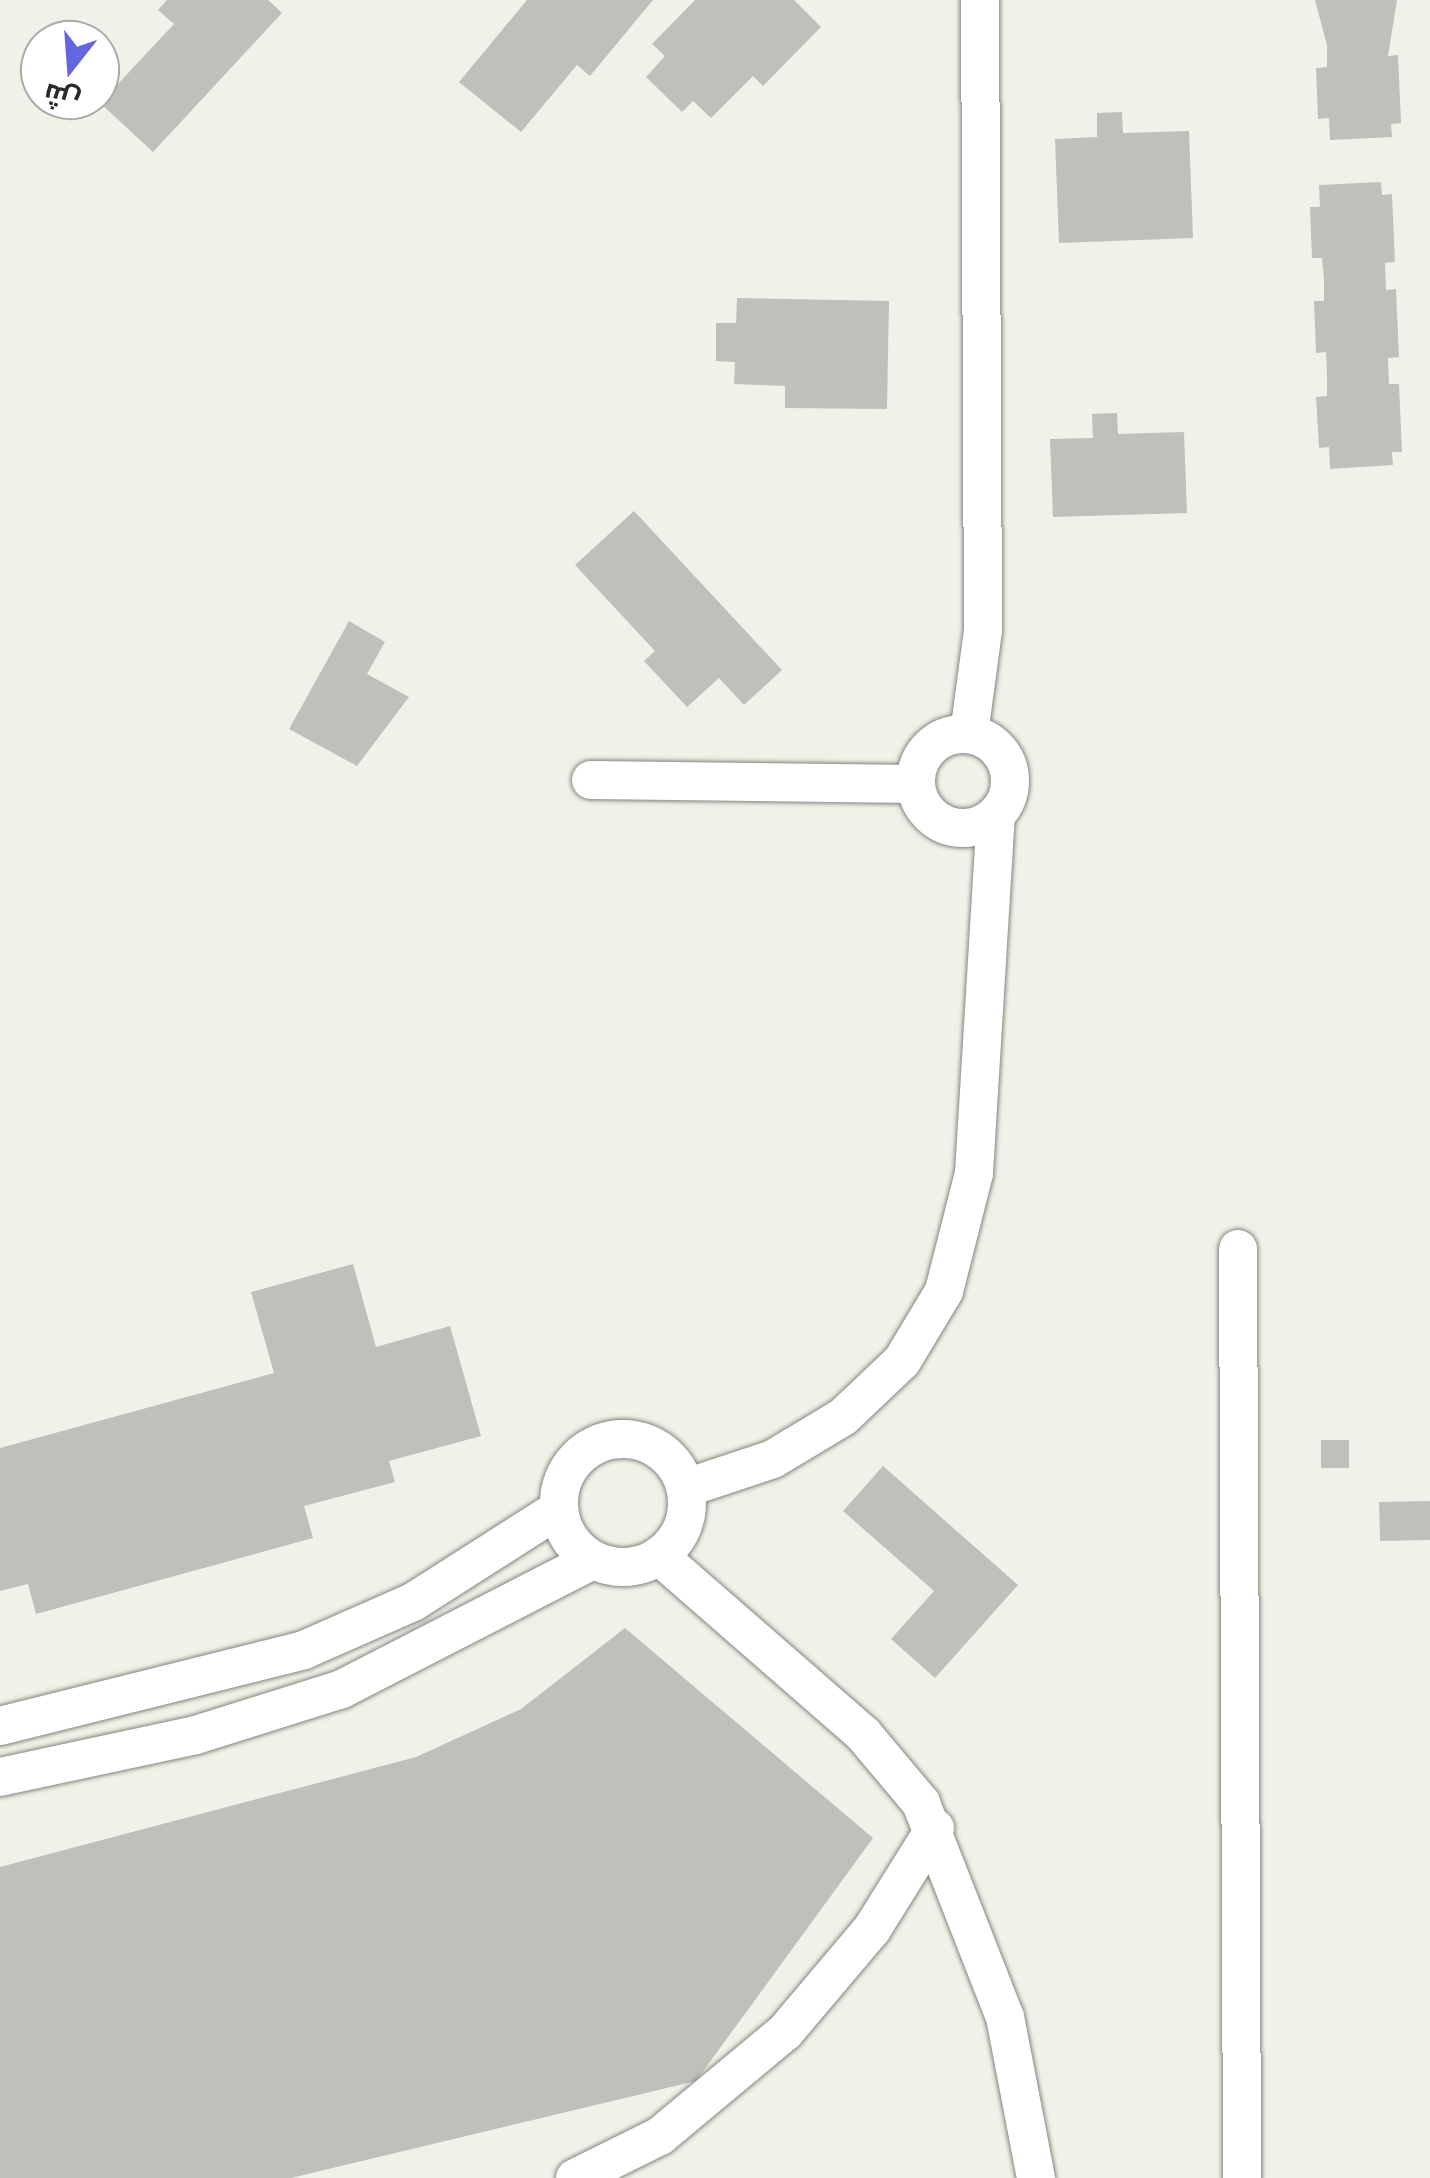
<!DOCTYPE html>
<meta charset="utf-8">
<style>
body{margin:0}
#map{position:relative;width:1430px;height:2178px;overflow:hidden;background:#f2f1e9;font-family:Poppins,Cairo,sans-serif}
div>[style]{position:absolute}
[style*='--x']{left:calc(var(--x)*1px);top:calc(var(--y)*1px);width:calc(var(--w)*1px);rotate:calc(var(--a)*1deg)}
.building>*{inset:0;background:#c1bfb9}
.roads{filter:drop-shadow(0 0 2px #85847e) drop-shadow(0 0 2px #85847e)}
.minor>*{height:38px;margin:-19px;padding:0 19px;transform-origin:19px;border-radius:19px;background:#fff}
.minor>.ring{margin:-19px;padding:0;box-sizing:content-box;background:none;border:38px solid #fff;border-radius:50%}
span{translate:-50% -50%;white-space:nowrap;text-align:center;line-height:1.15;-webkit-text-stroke:10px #fff;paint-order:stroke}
.north{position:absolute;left:20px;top:20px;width:100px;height:100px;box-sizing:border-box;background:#fff;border:2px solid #aaaaa9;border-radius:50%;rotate:197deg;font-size:28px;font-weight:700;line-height:40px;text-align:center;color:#2b2a27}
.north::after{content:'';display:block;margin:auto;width:35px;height:45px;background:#6366de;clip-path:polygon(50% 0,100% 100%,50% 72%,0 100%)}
</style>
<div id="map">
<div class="building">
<div style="clip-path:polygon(167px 0,268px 0,282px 13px,153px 152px,100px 103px,174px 24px,158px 10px)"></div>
<div style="clip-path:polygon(527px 0,653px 0,590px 76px,577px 65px,521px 132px,459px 82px)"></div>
<div style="clip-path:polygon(695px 0,794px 0,821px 27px,763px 86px,753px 76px,711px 118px,693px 101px,682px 112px,646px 77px,665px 56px,652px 44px)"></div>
<div style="clip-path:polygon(1315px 0,1397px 0,1388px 56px,1398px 55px,1401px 123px,1391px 124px,1392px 137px,1330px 140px,1329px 118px,1318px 119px,1316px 68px,1327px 67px,1327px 45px)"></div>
<div style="clip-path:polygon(1122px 112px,1123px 133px,1189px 131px,1193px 238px,1059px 243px,1055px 139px,1097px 137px,1097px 113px)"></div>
<div style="clip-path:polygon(1381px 182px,1382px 195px,1392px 194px,1395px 262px,1385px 263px,1386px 290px,1396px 289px,1399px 357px,1388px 358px,1389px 384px,1399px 384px,1402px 452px,1392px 452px,1393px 465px,1330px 469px,1329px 447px,1319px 448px,1316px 397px,1327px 396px,1327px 374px,1326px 352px,1316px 353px,1314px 301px,1324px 301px,1324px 279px,1322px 258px,1312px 258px,1310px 207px,1320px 207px,1319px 185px)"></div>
<div style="clip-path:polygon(737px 298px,889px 301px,887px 409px,785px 408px,785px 386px,734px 384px,735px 362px,716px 361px,716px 323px,736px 323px)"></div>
<div style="clip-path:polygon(1117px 413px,1118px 434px,1184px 432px,1187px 513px,1053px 517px,1050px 439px,1093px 438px,1092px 414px)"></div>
<div style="clip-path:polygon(634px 511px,782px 670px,744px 705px,719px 678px,687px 707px,644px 661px,655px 651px,575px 565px)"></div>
<div style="clip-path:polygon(349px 621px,385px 642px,367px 674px,409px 697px,357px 766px,289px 729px)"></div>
<div style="clip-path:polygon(353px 1264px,376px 1347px,450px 1326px,481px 1436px,389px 1461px,395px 1482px,304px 1506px,313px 1538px,36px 1614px,28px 1584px,0 1591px,0 1448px,274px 1373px,251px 1292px)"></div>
<div style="clip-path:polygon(1321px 1440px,1349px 1440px,1349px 1468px,1321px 1468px)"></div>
<div style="clip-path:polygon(883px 1466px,1018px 1585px,935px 1678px,891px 1639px,934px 1591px,843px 1511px)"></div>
<div style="clip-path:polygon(1430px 1501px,1430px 1540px,1380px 1541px,1379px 1502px)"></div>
<div style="clip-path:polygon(625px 1628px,873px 1838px,696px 2081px,291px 2178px,0 2178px,0 1867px,416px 1757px,521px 1709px)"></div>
</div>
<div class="roads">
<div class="minor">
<div class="ring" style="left:916px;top:734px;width:56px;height:56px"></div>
<div style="--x:969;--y:734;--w:105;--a:-82.3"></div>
<div style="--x:983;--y:630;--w:630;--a:-90.27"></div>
<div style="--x:591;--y:780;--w:324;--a:0.7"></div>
<div style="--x:1238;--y:1249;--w:929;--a:89.75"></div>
<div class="ring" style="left:559px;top:1439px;width:90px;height:90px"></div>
<div style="--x:686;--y:1488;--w:92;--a:-18.4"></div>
<div style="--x:773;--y:1459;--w:82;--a:-31"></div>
<div style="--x:843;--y:1417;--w:81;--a:-43.5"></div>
<div style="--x:902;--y:1361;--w:82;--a:-59"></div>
<div style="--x:944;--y:1291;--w:122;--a:-75.7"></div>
<div style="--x:974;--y:1173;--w:358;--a:-86.5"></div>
<div style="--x:659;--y:1556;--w:272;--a:41.1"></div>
<div style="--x:864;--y:1735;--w:89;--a:50"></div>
<div style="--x:921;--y:1803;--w:230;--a:68.6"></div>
<div style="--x:1005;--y:2017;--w:164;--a:79.1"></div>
<div style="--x:0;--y:1726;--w:313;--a:-14"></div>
<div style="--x:304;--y:1650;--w:119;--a:-23.8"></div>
<div style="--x:413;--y:1602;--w:173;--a:-32.5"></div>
<div style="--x:0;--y:1777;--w:200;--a:-12.1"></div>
<div style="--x:196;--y:1735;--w:153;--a:-17.5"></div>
<div style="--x:342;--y:1689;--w:282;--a:-27.2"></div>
<div style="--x:575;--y:2178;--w:95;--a:-26.3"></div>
<div style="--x:660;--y:2136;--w:163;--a:-39.8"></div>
<div style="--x:785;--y:2032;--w:135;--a:-49.8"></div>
<div style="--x:872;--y:1929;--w:119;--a:-58"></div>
</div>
</div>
<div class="north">ش</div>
</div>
